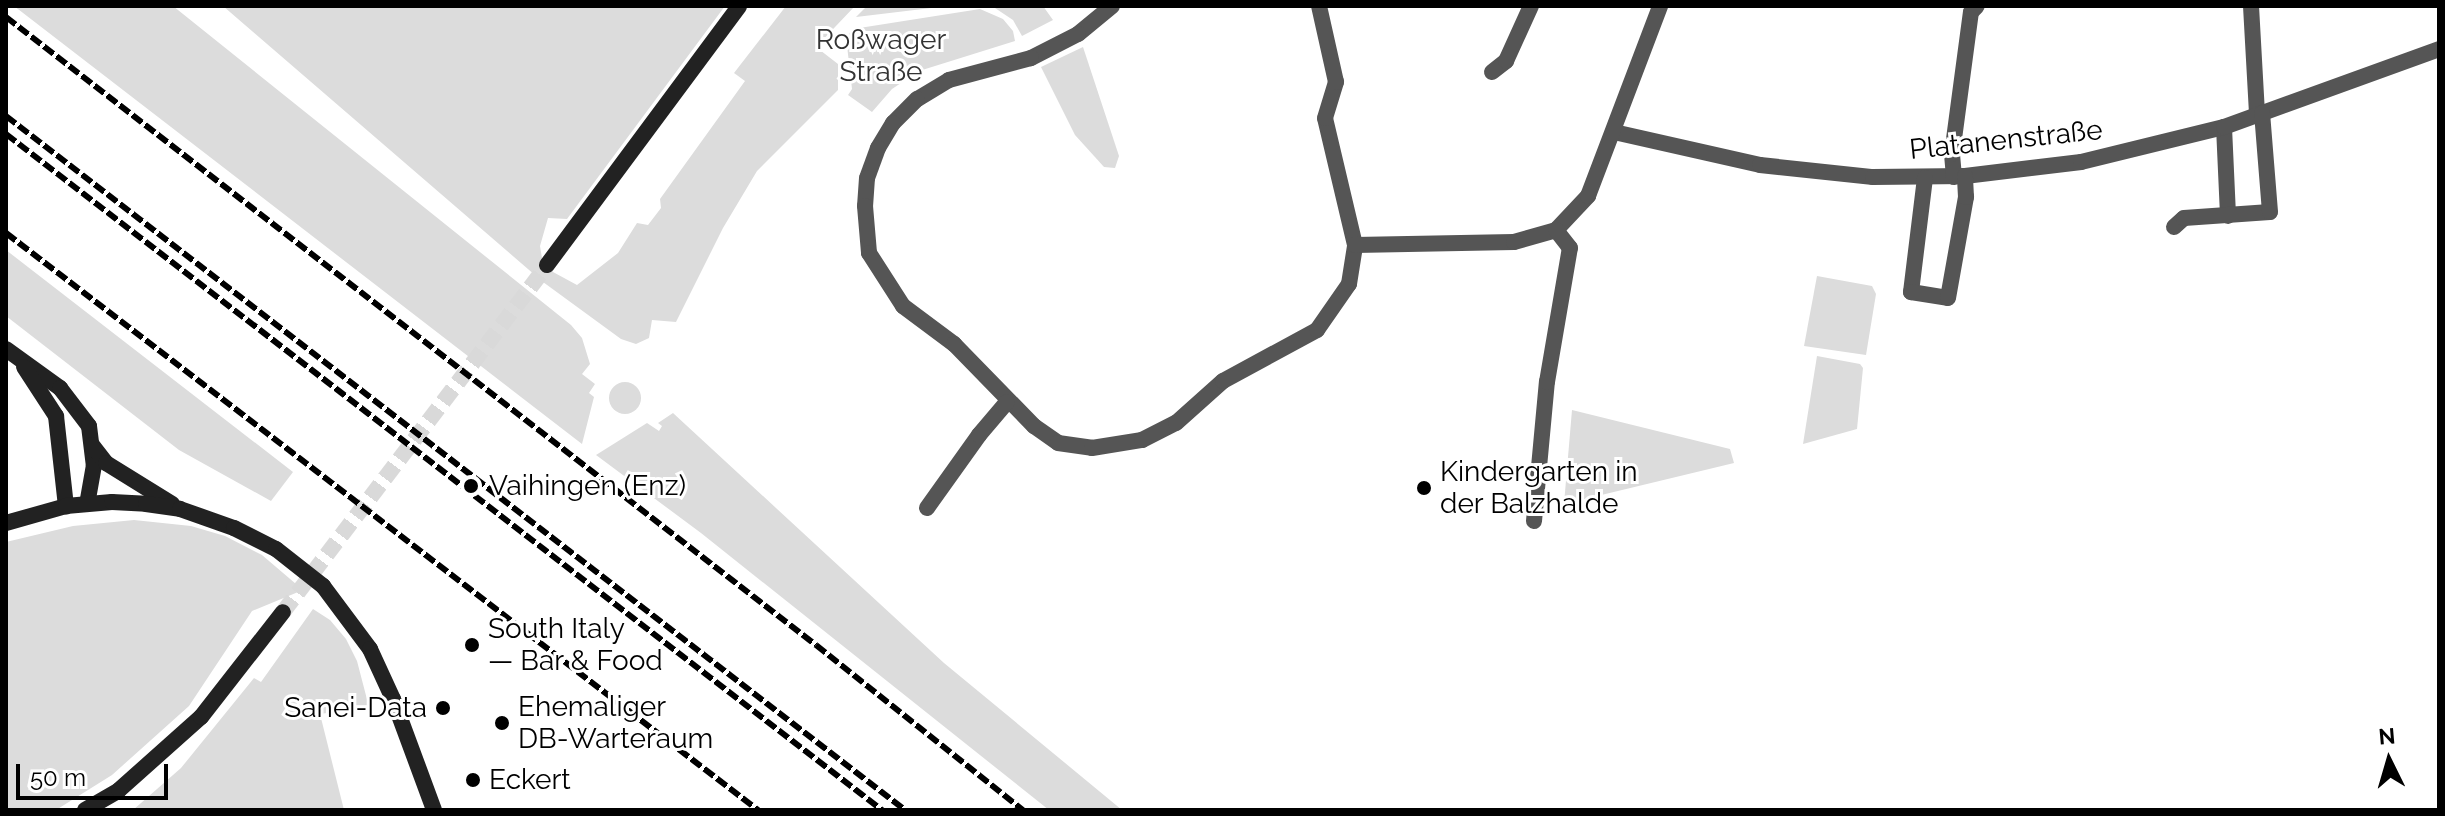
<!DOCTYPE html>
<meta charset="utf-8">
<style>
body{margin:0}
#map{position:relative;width:2445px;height:816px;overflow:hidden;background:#fff;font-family:Raleway,sans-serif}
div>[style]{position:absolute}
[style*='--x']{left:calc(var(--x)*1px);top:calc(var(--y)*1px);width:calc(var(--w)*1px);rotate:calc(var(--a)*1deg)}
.green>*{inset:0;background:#dcdcdc}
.round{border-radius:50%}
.secondary-tunnel>*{height:16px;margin-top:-8px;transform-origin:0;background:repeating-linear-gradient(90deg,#d9d9d9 0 16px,transparent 0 24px)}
.street>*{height:16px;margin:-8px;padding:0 8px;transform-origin:8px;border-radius:8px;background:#555}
.secondary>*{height:16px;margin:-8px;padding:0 8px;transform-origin:8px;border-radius:8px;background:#222}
.rail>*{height:6px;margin-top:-3px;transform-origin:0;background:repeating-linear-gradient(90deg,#000 0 12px,transparent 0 16px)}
.dots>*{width:22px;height:22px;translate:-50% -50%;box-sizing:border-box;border:4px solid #fff;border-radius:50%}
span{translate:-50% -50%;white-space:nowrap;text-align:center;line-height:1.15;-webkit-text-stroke:6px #fff;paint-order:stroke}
.park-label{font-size:28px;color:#333}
.street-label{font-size:28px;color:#000}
.poi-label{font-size:28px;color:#000}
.left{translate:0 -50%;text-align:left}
.right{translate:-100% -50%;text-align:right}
.frame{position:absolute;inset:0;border:8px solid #000;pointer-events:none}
.north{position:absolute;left:2349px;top:720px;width:80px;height:80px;-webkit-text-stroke:6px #fff;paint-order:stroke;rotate:355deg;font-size:22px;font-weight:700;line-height:32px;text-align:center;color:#000}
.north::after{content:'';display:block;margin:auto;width:28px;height:36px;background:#000;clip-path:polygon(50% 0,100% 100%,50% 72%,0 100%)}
.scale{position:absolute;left:16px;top:764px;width:152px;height:36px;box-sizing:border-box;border:4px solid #000;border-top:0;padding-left:10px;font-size:24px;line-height:28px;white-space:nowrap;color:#000;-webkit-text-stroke:6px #fff;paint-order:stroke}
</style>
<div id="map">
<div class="green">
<div style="clip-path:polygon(14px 6px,173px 6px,571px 325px,582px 338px,590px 364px,582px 374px,595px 384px,589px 393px,594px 397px,582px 444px)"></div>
<div style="clip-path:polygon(223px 6px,725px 6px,567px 219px,548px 218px,540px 246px,542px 258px,553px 272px,577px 285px,618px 253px,637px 223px,648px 225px,661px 208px,660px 199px,745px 81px,734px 73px,786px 6px,855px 6px,816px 47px,838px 64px,838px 90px,757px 171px,723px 228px,676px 322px,652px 320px,649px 338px,636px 344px,621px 339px,543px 282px)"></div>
<div style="clip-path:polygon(867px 6px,948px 6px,856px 17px)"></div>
<div style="clip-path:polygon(992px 6px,1043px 6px,1053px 20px,1022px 36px,1013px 20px)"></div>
<div style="clip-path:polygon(980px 9px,1003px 19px,1013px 31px,1015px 41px,919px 71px,892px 89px,872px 112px,848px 95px,852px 89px,846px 37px,853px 29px)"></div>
<div style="clip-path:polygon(1083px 47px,1119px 156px,1115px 168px,1104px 167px,1075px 135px,1041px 67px)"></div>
<div style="clip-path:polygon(6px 250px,293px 472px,271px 501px,179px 450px,6px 316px)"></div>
<div style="clip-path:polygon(1817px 276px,1872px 286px,1876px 294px,1866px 355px,1804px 346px)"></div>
<div style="clip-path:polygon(1817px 356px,1860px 364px,1863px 368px,1857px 429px,1803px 444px)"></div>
<div class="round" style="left:609px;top:382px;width:32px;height:32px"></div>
<div style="clip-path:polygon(1572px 410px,1730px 449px,1734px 463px,1564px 504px)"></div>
<div style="clip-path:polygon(673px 413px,944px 663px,1122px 810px,1049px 810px,701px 533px,596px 455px,647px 423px,659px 431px,662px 426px,658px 423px)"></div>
<div style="clip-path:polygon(134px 520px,191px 526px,225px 536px,262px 555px,303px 590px,252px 611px,189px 706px,112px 775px,56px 810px,6px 810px,6px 542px,73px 526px)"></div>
<div style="clip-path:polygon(313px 609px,330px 620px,346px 639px,357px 661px,369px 707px,320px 714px,344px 810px,133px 810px,181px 768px,254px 678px,261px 682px)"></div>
</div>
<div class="secondary-tunnel">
<div style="--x:283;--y:612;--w:436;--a:-52.7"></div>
</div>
<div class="street">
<div style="--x:1112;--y:6;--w:44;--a:140.5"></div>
<div style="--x:1078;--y:34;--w:53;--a:152.9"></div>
<div style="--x:1031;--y:58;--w:85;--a:165"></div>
<div style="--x:949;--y:80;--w:37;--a:149"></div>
<div style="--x:917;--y:99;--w:34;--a:135"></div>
<div style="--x:893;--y:123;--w:29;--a:121"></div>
<div style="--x:878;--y:148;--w:32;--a:110"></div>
<div style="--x:867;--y:178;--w:28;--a:94"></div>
<div style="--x:865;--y:206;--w:47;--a:85.1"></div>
<div style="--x:869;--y:253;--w:63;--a:57.3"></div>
<div style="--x:903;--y:306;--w:64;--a:36.7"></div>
<div style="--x:954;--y:344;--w:115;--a:45.7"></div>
<div style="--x:1034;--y:426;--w:29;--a:35"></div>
<div style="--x:1058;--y:443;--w:34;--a:8"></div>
<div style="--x:1092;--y:448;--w:51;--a:-9.1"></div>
<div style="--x:1142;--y:440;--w:38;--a:-27"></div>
<div style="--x:1176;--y:423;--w:63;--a:-41.8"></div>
<div style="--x:1223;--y:381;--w:107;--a:-28.5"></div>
<div style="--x:1317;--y:330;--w:56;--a:-55.2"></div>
<div style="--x:1349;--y:284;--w:39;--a:-81"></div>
<div style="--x:1355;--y:245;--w:130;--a:-103.3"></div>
<div style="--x:1325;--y:118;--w:38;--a:-73"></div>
<div style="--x:1336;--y:82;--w:78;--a:-102.6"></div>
<div style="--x:2251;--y:6;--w:109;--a:86.8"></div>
<div style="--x:1492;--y:72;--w:18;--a:-38"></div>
<div style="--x:1506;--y:61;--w:60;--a:-65.6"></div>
<div style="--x:2224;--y:127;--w:89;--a:87.4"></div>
<div style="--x:1614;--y:132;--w:150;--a:12.7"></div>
<div style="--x:1760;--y:165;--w:114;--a:6.1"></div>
<div style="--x:1873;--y:177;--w:92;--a:-0.6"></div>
<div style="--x:1965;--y:176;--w:117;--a:-6.9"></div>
<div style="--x:2081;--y:162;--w:147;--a:-13.8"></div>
<div style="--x:2224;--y:127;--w:229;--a:-19.9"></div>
<div style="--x:1954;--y:177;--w:23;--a:-95"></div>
<div style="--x:1952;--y:154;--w:143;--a:-82.4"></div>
<div style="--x:1971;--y:12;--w:8;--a:-45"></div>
<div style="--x:1925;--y:178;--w:115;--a:97"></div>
<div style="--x:1911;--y:292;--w:37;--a:9"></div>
<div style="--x:1948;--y:298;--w:103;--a:-79.9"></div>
<div style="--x:1966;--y:197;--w:21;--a:-93"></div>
<div style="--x:2174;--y:227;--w:13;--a:-42"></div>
<div style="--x:2184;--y:218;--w:86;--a:-4"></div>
<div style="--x:2270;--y:212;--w:99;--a:-94.6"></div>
<div style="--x:1355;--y:245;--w:159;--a:-1.1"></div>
<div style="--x:1514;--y:242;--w:44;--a:-15.9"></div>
<div style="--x:1556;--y:230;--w:47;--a:-46.7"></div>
<div style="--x:1588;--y:196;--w:203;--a:-69.2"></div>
<div style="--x:927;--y:508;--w:90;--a:-54.5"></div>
<div style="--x:979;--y:435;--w:43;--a:-49.7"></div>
<div style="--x:1534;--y:521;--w:140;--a:-84.7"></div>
<div style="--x:1547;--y:382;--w:136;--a:-80.3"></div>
<div style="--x:1570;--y:248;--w:23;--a:-128"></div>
</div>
<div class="secondary">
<div style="--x:547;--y:265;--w:322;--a:-53.4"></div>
<div style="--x:6;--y:349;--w:67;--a:35.8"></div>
<div style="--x:60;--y:388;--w:48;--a:52.7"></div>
<div style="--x:89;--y:426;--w:39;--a:83"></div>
<div style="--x:94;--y:465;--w:39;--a:100"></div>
<div style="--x:24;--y:367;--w:59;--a:56.9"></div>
<div style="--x:56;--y:416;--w:91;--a:83.7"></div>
<div style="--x:92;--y:445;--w:23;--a:52"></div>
<div style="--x:106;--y:463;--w:78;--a:31.8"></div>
<div style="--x:6;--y:523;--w:62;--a:-15.8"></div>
<div style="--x:66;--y:506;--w:46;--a:-5"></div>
<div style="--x:112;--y:502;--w:34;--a:3"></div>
<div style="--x:146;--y:504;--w:34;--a:8"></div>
<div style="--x:180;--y:509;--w:57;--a:19.4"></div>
<div style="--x:234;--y:528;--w:47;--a:26.6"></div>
<div style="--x:276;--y:549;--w:60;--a:38.2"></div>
<div style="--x:323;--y:586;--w:79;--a:53.3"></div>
<div style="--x:370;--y:649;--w:55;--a:65.3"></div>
<div style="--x:393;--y:699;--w:118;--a:69.7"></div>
<div style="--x:85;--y:810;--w:39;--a:-30"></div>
<div style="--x:119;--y:790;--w:110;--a:-41.7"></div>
<div style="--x:201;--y:717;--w:133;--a:-52"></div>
</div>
<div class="rail">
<div style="--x:6;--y:17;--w:1025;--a:37.79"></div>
<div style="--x:816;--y:645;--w:265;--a:38.6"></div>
<div style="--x:6;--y:116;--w:1136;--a:37.67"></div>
<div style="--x:6;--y:134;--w:1107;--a:37.66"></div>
<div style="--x:6;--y:233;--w:948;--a:37.5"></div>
</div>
<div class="dots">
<div style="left:471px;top:486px;background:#000"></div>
<div style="left:1424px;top:488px;background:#000"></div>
<div style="left:472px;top:645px;background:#000"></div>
<div style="left:443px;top:708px;background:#000"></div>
<div style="left:502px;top:723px;background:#000"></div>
<div style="left:473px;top:780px;background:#000"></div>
</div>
<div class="park-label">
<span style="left:881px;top:56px">Roßwager<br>Straße</span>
</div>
<div class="street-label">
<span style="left:2006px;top:140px;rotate:-6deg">Platanenstraße</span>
</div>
<div class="poi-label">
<span class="left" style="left:1440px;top:488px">Kindergarten in<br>der Balzhalde</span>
<span class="left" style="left:489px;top:486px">Vaihingen (Enz)</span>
<span class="left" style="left:488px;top:645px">South Italy<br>— Bar &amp; Food</span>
<span class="left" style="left:518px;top:723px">Ehemaliger<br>DB-Warteraum</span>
<span class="right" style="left:427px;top:708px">Sanei-Data</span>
<span class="left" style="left:489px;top:780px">Eckert</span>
</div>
<div class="frame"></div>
<div class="north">N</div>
<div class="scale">50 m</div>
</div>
